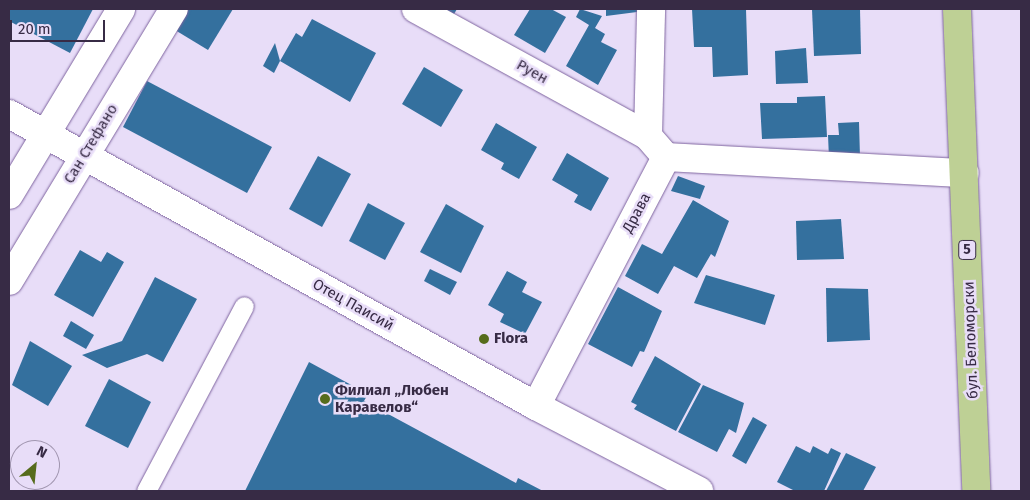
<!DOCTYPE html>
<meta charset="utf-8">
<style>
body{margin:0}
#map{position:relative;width:1030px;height:500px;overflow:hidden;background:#e8ddf8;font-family:"Fira Sans",sans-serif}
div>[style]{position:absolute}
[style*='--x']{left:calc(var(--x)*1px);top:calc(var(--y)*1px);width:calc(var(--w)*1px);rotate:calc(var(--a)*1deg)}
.building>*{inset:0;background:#34709e}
.roads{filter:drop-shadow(0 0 1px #7e649f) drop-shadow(0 0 1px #7e649f)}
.lane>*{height:19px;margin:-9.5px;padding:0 9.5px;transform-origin:9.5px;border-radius:9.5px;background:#fff}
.street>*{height:28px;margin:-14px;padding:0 14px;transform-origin:14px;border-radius:14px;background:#fff}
.secondary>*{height:28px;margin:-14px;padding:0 14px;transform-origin:14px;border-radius:14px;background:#fff}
.primary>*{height:28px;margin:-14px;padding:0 14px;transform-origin:14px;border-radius:14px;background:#bed095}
.dots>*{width:14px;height:14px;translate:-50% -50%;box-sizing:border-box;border:2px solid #e8ddf8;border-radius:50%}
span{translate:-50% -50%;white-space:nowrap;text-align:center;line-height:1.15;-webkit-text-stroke:5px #e8ddf8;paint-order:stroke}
.shield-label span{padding:1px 4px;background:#e8ddf8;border:1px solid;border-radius:4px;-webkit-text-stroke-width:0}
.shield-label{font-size:14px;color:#372b45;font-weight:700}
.street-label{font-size:15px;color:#372b45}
.poi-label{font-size:15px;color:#372b45;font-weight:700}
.left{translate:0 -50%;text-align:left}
.frame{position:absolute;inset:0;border:10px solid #372b45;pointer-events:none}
.north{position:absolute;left:10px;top:440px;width:50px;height:50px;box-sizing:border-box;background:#e8ddf8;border:1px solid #a196b0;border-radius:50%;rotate:28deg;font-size:14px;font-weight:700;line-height:20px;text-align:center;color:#372b45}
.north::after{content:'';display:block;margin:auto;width:18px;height:22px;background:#566c1c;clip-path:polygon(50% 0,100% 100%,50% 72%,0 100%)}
.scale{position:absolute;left:10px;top:20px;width:95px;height:22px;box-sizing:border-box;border:2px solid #372b45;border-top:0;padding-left:6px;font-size:15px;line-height:18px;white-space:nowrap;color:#372b45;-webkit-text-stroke:4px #e8ddf8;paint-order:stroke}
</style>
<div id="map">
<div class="building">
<div style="clip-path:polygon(9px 9px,93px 9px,70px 53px,9px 21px)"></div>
<div style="clip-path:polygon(187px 9px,233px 9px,208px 50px,175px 30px)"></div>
<div style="clip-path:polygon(419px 9px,457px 9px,454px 14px,434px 17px)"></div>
<div style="clip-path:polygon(530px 9px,551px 9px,566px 17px,545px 53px,514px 35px)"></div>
<div style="clip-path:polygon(580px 9px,602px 16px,595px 28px,605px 34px,601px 42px,617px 50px,598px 85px,566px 66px,589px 25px,576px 17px)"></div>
<div style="clip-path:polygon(606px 9px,637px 9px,637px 12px,606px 16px)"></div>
<div style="clip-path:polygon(692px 9px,746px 9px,748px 75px,713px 77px,712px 47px,694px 47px)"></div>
<div style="clip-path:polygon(812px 9px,860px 9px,861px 54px,814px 56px)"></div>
<div style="clip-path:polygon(312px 19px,376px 53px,350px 102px,280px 61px,296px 33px,302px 37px)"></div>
<div style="clip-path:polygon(275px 43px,280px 61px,274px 73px,263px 66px)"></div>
<div style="clip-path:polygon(806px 48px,808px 83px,776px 84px,775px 51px)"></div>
<div style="clip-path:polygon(424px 67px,463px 90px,441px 127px,402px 104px)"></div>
<div style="clip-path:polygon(147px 81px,272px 147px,247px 193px,123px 127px)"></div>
<div style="clip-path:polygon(825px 96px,827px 137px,762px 139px,760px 103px,797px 103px,797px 97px)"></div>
<div style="clip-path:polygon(859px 122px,860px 157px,829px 159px,828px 135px,839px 135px,838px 123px)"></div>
<div style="clip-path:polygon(496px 123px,537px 147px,519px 179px,501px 169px,504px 163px,481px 150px)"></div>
<div style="clip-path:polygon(567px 153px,609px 178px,591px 211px,574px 202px,578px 195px,552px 180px)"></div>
<div style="clip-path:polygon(318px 156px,351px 174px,322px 227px,289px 209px)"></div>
<div style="clip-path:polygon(678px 176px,705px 186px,700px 199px,671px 191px)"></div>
<div style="clip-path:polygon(693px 200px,729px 221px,715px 257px,711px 254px,697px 278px,674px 266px,658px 294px,625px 276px,642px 244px,662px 254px)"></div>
<div style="clip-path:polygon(368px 203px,405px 223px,385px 260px,349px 241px)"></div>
<div style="clip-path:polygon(446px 204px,484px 226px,461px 273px,420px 252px)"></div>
<div style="clip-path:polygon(841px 219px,844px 259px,797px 260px,796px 221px)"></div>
<div style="clip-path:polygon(80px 250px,101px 262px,107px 252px,124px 262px,93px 317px,54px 295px)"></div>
<div style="clip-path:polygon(430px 269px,457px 282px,450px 295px,424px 281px)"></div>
<div style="clip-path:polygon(507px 271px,527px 282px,522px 292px,542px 302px,525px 334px,500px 322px,504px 314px,488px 305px)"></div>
<div style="clip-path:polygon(706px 275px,775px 295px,765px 325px,694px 303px)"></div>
<div style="clip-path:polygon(155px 277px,197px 299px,163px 362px,147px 354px,107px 368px,82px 355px,122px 341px)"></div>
<div style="clip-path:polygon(618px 287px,662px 311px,644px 352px,640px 351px,632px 367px,588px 344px)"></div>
<div style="clip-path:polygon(826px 288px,868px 289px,870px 340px,827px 342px)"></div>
<div style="clip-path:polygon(71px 321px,94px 335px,86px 349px,63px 336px)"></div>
<div style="clip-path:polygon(30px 341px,72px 366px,48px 406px,12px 385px)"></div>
<div style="clip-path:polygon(655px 356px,701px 384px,676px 431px,634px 409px,637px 405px,631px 402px)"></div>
<div style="clip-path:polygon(309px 362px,368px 394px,364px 401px,516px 483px,518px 478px,543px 491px,245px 491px)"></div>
<div style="clip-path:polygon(109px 379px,151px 402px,128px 448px,85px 426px)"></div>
<div style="clip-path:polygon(703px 385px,744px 403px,736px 433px,729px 429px,717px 452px,678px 432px)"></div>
<div style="clip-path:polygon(753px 417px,767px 425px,746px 464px,732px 456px)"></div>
<div style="clip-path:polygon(796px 446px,810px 453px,813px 446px,828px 454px,831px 448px,841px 453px,824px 491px,795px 491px,777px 482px)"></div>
<div style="clip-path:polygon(846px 453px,876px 467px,863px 491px,826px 491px)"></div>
</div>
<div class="roads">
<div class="lane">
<div style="--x:146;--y:491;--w:209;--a:-62.1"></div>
</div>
<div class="street">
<div style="--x:416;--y:9;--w:264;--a:28.7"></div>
<div style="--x:9;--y:114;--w:602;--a:28.99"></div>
<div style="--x:536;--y:406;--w:184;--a:27.5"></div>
<div style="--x:666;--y:157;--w:299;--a:3.1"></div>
<div style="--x:536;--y:406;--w:281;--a:-62.4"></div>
<div style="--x:666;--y:157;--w:28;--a:-131"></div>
<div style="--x:648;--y:136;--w:127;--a:-88.6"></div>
</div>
<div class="secondary">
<div style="--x:9;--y:195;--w:217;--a:-58.9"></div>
<div style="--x:9;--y:281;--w:318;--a:-58.8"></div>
</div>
<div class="primary">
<div style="--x:957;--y:9;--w:482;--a:87.7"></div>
</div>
</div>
<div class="dots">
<div style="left:484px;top:339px;background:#566c1c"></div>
<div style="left:325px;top:399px;background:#566c1c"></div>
</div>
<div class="shield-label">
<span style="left:967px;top:250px">5</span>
</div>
<div class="street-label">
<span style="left:532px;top:72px;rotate:29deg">Руен</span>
<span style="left:91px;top:144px;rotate:-59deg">Сан Стефано</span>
<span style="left:637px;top:213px;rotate:-62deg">Драва</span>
<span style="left:353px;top:305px;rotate:29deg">Отец Паисий</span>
<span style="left:971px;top:340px;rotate:-92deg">бул. Беломорски</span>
</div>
<div class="poi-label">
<span class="left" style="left:494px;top:339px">Flora</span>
<span class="left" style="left:335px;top:399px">Филиал „Любен<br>Каравелов“</span>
</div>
<div class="frame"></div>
<div class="north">N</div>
<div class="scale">20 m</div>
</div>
